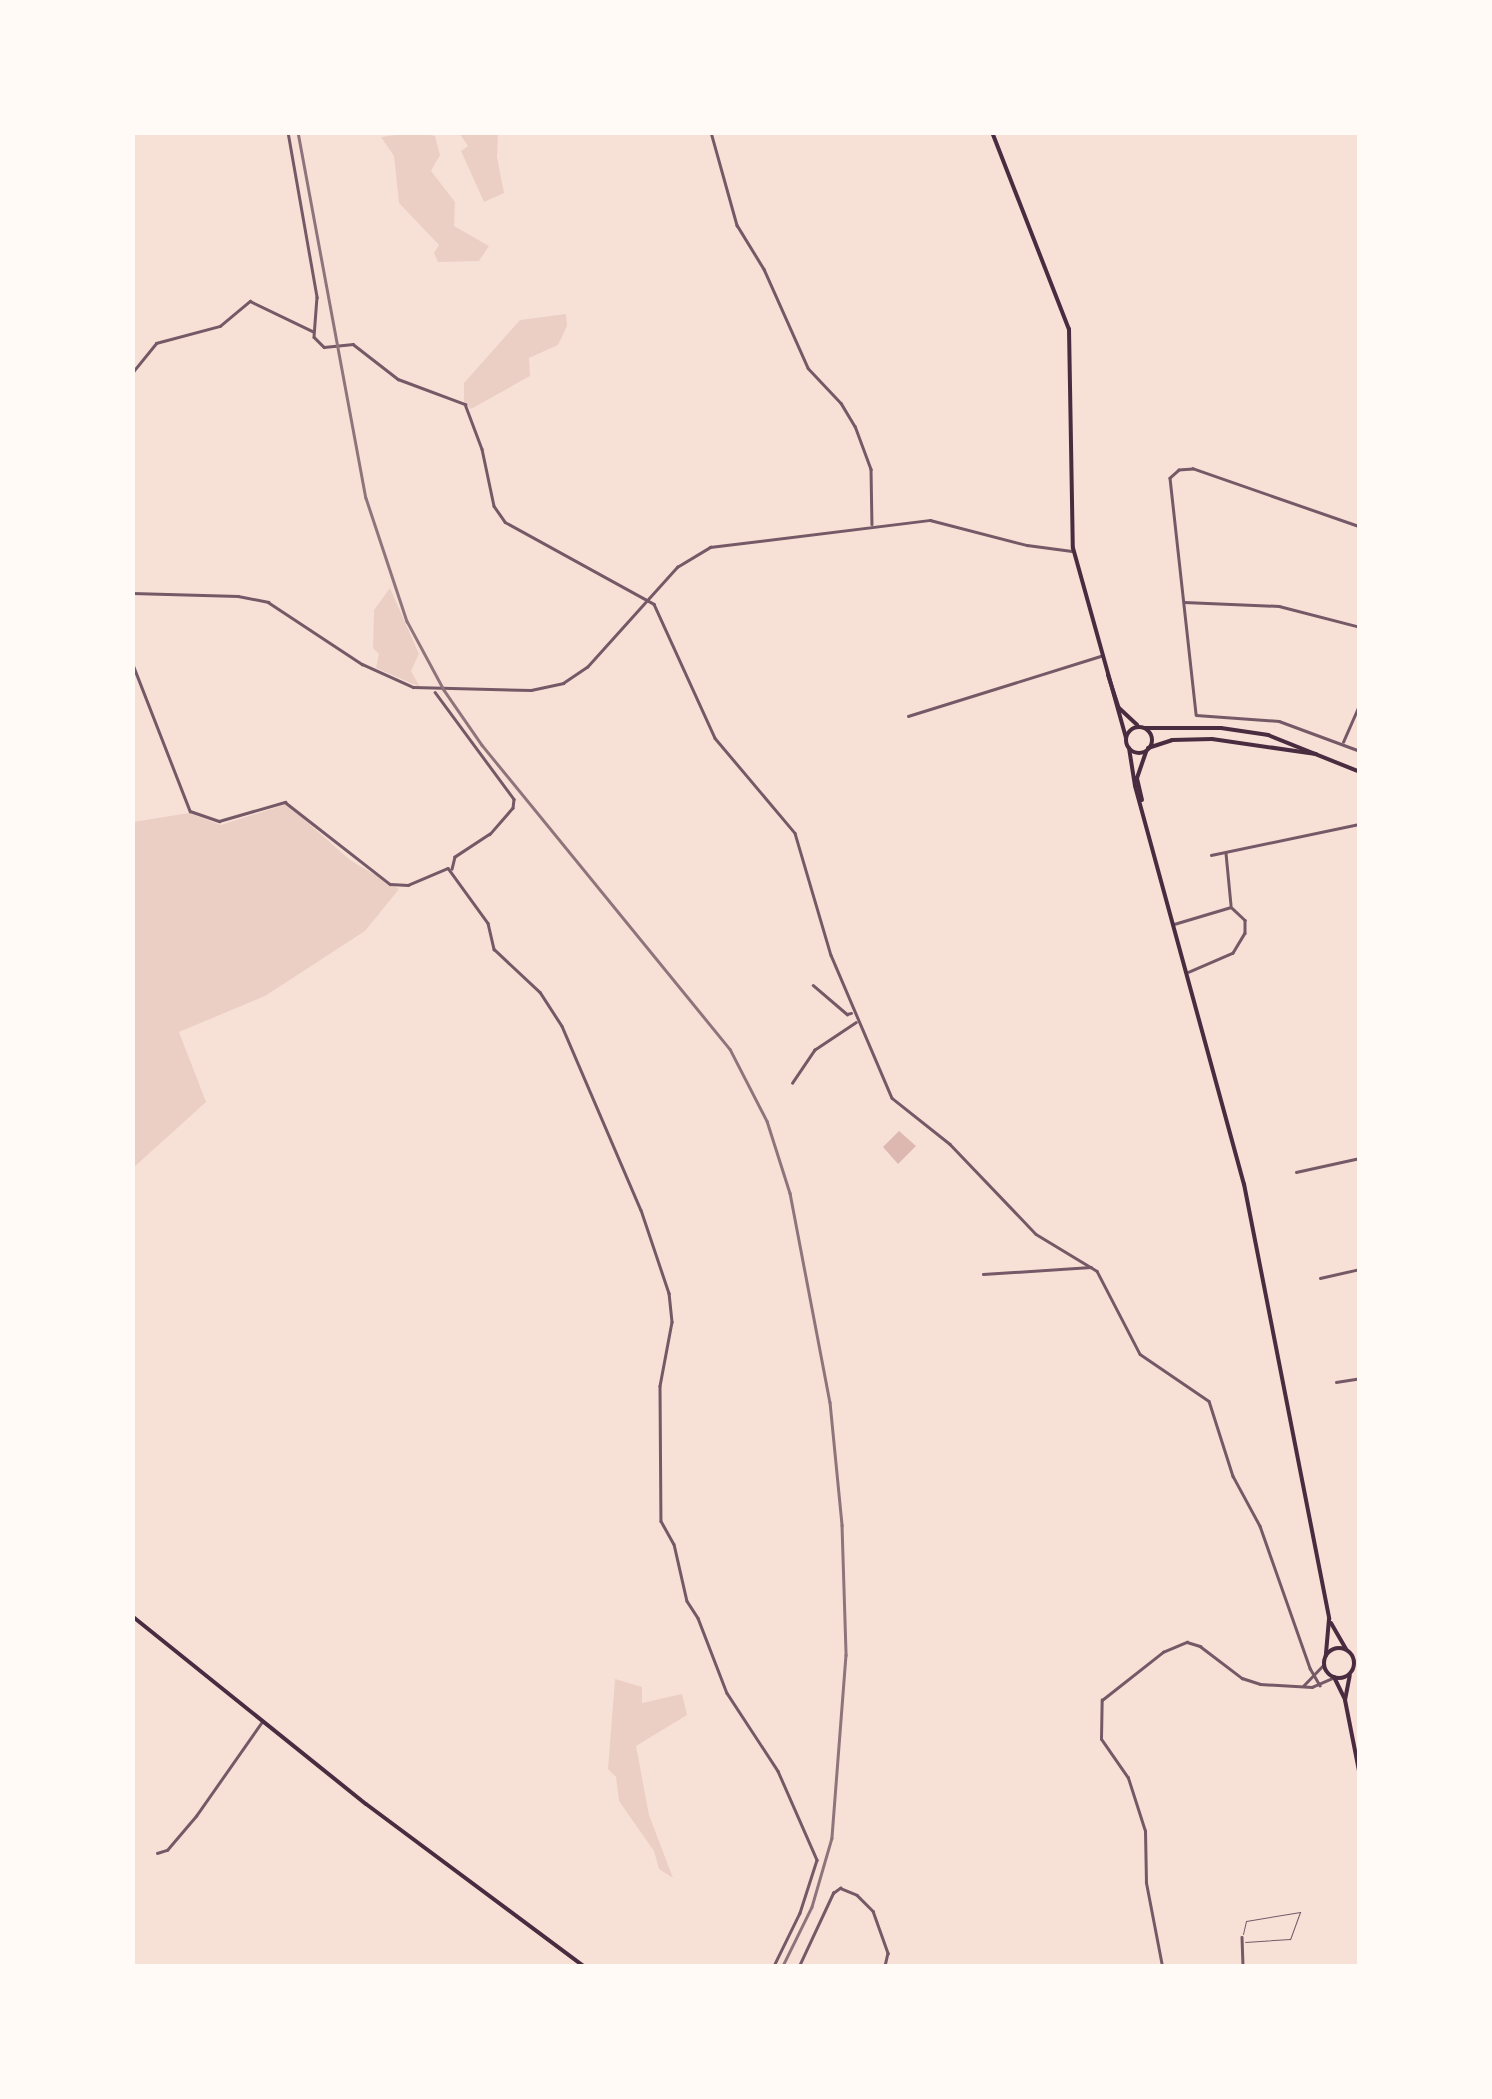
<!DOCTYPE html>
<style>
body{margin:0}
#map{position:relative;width:1492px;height:2099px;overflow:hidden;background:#f7e1d7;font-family:"Work Sans",sans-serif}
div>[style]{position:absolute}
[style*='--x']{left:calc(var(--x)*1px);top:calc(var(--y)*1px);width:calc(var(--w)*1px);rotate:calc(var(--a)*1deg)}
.green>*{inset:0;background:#ebcfc5}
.water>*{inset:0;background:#dcb8b0}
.service>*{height:1px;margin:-0.5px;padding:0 0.5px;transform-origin:0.5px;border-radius:0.5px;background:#755966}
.minor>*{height:2.5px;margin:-1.25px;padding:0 1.25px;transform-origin:1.25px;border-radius:1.25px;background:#755966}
.secondary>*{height:4px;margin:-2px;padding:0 2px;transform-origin:2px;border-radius:2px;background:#4a2c40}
.secondary>.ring{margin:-2px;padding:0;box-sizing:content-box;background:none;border:4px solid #4a2c40;border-radius:50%}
.rail>*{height:2.5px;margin:-1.25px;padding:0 1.25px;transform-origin:1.25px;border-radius:1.25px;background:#8f747c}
span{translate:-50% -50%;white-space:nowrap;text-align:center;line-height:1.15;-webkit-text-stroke:9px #fffaf5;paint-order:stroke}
.frame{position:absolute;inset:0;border:135px solid #fffaf5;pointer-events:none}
</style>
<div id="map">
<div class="green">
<div style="clip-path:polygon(416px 132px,435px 136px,440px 155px,431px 171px,455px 202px,454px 226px,489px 246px,479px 261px,438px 262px,434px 253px,439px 245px,399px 203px,394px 156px,381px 137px)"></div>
<div style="clip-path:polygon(459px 133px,498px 133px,497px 157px,504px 193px,484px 202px,461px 151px,468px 146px)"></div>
<div style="clip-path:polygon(566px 314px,567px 326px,558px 345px,529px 358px,530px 376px,471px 409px,464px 403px,464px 383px,520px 320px)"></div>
<div style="clip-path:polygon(390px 588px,419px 654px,411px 671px,420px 687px,376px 668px,379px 654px,373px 648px,374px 610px)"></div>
<div style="clip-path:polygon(287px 804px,350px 860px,399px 889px,365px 931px,265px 996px,179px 1032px,206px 1102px,133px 1168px,133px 822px,189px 813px,221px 825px)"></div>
<div style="clip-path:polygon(615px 1679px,642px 1687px,642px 1703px,682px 1694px,687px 1715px,636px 1746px,649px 1815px,673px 1878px,659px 1869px,654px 1851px,619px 1801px,616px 1777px,608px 1769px)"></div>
</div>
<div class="water">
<div style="clip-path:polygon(899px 1131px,916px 1146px,898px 1164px,883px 1147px)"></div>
</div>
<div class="service">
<div style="--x:1243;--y:1934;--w:13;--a:-77"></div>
<div style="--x:1246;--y:1921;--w:55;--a:-9.5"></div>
<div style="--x:1300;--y:1912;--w:29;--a:110"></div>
<div style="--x:1290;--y:1939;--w:45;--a:176.2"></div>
</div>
<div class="minor">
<div style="--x:288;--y:132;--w:168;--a:80"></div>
<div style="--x:317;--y:297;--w:40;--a:94.3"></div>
<div style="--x:314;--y:337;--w:14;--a:45"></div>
<div style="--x:324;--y:347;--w:29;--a:-6"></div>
<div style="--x:353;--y:344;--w:57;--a:37.9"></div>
<div style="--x:398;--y:379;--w:72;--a:20.5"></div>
<div style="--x:465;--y:404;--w:48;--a:69.3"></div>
<div style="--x:482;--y:449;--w:58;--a:78.1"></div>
<div style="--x:494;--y:506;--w:19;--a:55"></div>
<div style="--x:505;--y:522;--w:170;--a:28.8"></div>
<div style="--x:654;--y:604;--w:147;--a:65.5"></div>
<div style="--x:715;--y:738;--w:124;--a:49.9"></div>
<div style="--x:795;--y:833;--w:127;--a:73.6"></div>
<div style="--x:831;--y:955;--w:155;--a:66.9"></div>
<div style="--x:892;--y:1098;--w:74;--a:38.4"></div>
<div style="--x:950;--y:1144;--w:124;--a:46.3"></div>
<div style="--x:1036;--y:1234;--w:71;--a:31.2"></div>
<div style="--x:1097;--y:1271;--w:93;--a:62.6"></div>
<div style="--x:1140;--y:1354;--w:83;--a:34.3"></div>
<div style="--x:1209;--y:1401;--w:79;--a:72.3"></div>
<div style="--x:1233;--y:1476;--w:57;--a:61.6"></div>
<div style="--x:1260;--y:1526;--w:151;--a:70.6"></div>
<div style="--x:1310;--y:1668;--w:20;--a:60"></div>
<div style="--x:711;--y:132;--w:97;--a:74.4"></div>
<div style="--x:737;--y:225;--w:52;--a:58.5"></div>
<div style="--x:764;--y:269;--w:108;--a:66"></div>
<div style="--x:808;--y:368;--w:48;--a:46.7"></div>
<div style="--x:841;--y:403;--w:27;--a:59"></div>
<div style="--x:855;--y:426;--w:46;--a:69.6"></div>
<div style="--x:871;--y:469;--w:55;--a:89"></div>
<div style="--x:132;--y:373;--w:38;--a:-51"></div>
<div style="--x:156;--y:343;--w:66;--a:-14.9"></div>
<div style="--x:220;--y:326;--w:39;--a:-40"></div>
<div style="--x:250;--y:301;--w:69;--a:25.8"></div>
<div style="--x:1360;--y:527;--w:177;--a:-160.8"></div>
<div style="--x:1193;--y:469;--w:14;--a:176"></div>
<div style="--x:1179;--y:470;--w:12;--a:138"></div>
<div style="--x:1170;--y:478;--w:238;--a:83.7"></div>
<div style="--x:1196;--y:715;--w:83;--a:4.1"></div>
<div style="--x:1279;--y:721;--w:86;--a:20.3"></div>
<div style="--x:132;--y:593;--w:106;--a:1.6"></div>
<div style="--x:238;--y:596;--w:31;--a:11"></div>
<div style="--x:268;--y:602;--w:113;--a:33.4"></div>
<div style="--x:362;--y:664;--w:56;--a:24.3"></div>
<div style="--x:413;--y:687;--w:118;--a:1.5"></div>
<div style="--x:531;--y:690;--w:33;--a:-12"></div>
<div style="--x:563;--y:683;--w:29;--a:-34"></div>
<div style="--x:587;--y:667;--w:135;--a:-48"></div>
<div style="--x:677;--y:567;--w:39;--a:-31"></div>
<div style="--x:710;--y:547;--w:222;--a:-7"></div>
<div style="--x:930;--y:520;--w:100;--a:14.5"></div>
<div style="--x:1027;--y:545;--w:45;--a:7.6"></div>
<div style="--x:1184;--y:602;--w:95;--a:2.4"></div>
<div style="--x:1279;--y:606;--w:84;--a:14.5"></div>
<div style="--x:132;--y:662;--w:160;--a:68.7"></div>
<div style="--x:190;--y:811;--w:31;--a:19"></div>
<div style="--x:219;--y:821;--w:69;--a:-16.1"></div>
<div style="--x:285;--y:802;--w:133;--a:38"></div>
<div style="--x:390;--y:884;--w:18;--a:3"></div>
<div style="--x:408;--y:885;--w:43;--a:-23"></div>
<div style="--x:448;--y:868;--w:68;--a:54"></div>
<div style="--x:488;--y:923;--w:27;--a:77"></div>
<div style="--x:494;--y:949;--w:63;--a:43.1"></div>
<div style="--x:540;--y:992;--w:40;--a:57.1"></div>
<div style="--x:562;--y:1026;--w:200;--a:66.8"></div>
<div style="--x:641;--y:1210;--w:88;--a:71.4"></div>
<div style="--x:669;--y:1293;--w:29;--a:84"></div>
<div style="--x:672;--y:1322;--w:65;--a:100.6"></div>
<div style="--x:660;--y:1386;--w:135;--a:89.6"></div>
<div style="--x:661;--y:1521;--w:26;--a:61"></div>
<div style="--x:674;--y:1544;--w:58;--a:77.2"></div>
<div style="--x:687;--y:1601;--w:20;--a:57"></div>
<div style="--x:698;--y:1618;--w:80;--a:68.9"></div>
<div style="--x:727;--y:1693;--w:93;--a:56.8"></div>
<div style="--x:778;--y:1771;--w:97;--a:66.3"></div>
<div style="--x:817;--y:1860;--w:56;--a:107.8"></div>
<div style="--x:800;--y:1913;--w:59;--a:116.1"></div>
<div style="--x:435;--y:692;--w:133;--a:53.6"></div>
<div style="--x:514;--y:799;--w:9;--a:96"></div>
<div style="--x:513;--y:808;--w:35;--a:131"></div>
<div style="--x:490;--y:834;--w:42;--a:146.7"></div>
<div style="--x:455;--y:857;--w:12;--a:104"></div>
<div style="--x:908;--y:716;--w:202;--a:-17.3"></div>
<div style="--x:1343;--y:742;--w:43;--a:-66.4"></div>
<div style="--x:1226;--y:853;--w:52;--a:84.5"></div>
<div style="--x:1211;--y:855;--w:152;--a:-11.8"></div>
<div style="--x:1174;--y:924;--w:59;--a:-16.6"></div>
<div style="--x:1231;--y:907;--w:19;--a:43"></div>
<div style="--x:1245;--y:920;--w:13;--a:90"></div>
<div style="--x:1245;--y:933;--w:23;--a:121"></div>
<div style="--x:1233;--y:953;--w:48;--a:156.6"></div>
<div style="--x:813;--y:985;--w:45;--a:40.5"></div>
<div style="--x:847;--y:1014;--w:4;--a:-14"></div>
<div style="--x:792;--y:1083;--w:40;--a:-56"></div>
<div style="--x:814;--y:1050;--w:50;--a:-33.7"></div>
<div style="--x:1296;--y:1172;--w:66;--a:-12.3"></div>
<div style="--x:983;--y:1274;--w:108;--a:-3.7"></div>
<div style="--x:1320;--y:1278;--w:41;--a:-12.7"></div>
<div style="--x:1336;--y:1382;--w:24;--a:-9"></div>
<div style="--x:1358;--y:1488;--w:2;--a:0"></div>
<div style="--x:1303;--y:1686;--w:30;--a:-46"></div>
<div style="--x:157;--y:1853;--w:10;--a:-17"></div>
<div style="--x:167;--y:1850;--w:45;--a:-49.5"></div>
<div style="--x:196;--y:1816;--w:113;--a:-55"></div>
<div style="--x:1242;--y:1937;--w:29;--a:88"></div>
<div style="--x:799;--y:1966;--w:81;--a:-65"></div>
<div style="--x:833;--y:1893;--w:9;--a:-36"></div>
<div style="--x:840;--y:1888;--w:18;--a:22"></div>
<div style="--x:857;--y:1895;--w:23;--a:45"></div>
<div style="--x:873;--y:1911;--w:45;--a:70.3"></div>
<div style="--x:888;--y:1953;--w:13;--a:103"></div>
<div style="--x:1162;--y:1966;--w:85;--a:-100.9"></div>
<div style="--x:1146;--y:1883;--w:52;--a:-91.1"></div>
<div style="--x:1145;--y:1831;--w:56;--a:-107.8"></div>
<div style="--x:1128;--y:1778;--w:47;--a:-124.7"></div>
<div style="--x:1101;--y:1739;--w:39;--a:-89"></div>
<div style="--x:1102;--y:1700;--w:78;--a:-38.2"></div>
<div style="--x:1163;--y:1652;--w:26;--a:-23"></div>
<div style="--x:1187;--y:1642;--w:14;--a:17"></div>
<div style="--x:1200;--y:1646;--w:53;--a:37.3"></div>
<div style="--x:1242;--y:1678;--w:19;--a:18"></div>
<div style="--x:1260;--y:1684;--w:52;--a:3.3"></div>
<div style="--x:1312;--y:1687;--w:24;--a:-24"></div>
</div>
<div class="secondary">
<div style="--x:992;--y:132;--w:212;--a:68.7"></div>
<div style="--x:1069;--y:329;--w:219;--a:89"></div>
<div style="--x:1073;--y:548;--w:197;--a:74.4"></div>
<div style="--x:1108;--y:675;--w:35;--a:72"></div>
<div style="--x:1119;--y:708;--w:25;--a:43"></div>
<div class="ring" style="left:1126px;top:727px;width:22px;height:22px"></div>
<div style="--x:1145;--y:728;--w:76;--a:0"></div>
<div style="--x:1221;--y:728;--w:48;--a:8.5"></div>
<div style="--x:1268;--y:735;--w:99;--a:21.9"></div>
<div style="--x:1129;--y:748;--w:38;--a:81"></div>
<div style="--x:1135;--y:786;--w:413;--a:74.7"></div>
<div style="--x:1244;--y:1184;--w:443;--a:78.9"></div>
<div style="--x:1329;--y:1619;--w:37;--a:95"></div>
<div style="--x:1148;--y:748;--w:25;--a:-18"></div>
<div style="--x:1172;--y:740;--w:40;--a:-1.4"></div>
<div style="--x:1212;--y:739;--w:105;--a:8.2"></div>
<div style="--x:1142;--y:800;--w:23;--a:-103"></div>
<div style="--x:1137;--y:778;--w:28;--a:-71"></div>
<div style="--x:132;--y:1616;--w:300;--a:38.8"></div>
<div style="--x:366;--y:1804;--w:271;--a:36.7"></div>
<div style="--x:1331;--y:1623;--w:30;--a:60"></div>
<div class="ring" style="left:1324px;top:1648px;width:26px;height:26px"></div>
<div style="--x:1334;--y:1677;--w:25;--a:64"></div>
<div style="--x:1345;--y:1700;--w:77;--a:78.8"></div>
<div style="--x:1345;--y:1700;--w:25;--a:-79"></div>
</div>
<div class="rail">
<div style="--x:298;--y:132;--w:372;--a:79.5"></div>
<div style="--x:366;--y:498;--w:130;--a:71.6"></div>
<div style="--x:407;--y:621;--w:78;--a:61.8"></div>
<div style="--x:444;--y:690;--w:67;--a:55.4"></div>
<div style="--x:482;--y:745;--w:392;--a:50.8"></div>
<div style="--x:730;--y:1049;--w:81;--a:62.8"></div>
<div style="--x:767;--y:1121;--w:76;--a:72.3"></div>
<div style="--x:790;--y:1193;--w:213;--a:79.2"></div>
<div style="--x:830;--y:1402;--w:124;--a:84.4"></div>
<div style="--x:842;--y:1525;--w:130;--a:88.2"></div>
<div style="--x:846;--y:1655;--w:184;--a:94.4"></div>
<div style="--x:832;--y:1838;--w:72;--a:106.2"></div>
<div style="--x:812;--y:1907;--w:66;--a:116.2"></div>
</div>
<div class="frame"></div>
</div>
